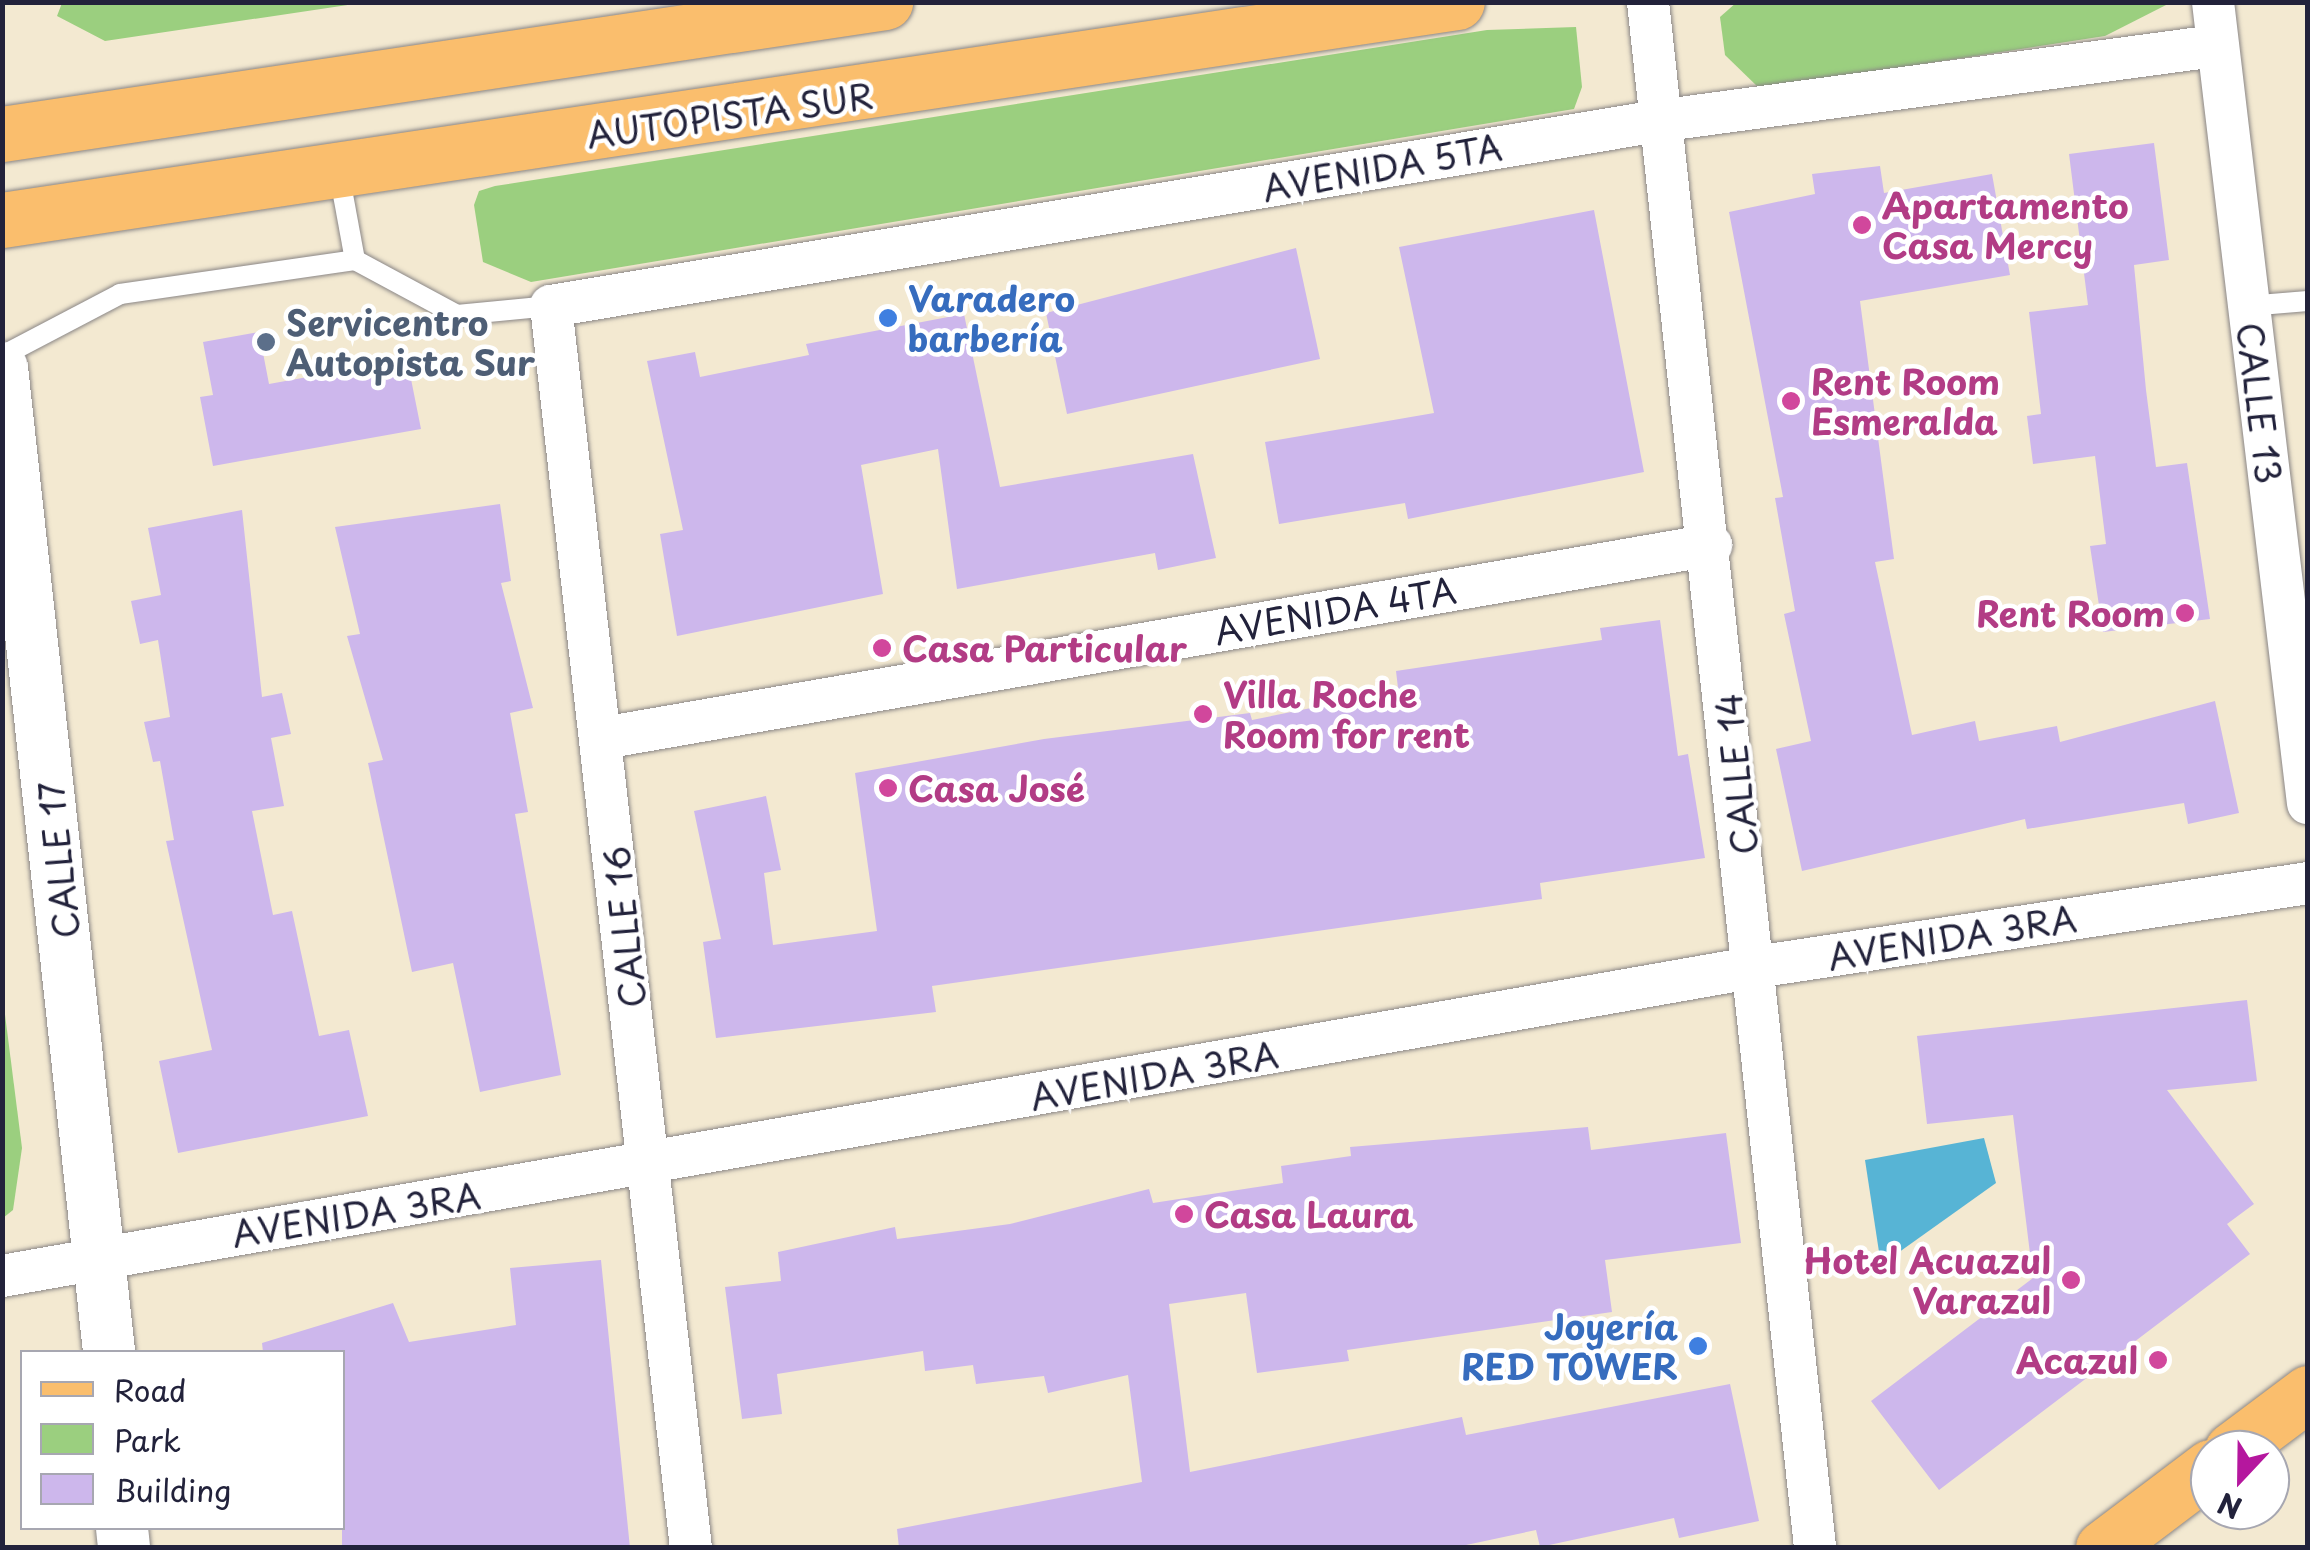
<!DOCTYPE html>
<meta charset="utf-8">
<style>
body{margin:0}
#map{position:relative;width:2310px;height:1550px;overflow:hidden;background:#f3e9d1;font-family:"Playpen Sans",sans-serif}
div>[style]{position:absolute}
[style*='--x']{left:calc(var(--x)*1px);top:calc(var(--y)*1px);width:calc(var(--w)*1px);rotate:calc(var(--a)*1deg)}
.green>*{inset:0;background:#9bcf7f}
.water>*{inset:0;background:#57b4d5}
.building>*{inset:0;background:#cdb7ec}
.roads{filter:drop-shadow(0 0 2px #8a8686) drop-shadow(0 0 2px #8a8686)}
.service>*{height:20px;margin:-10px;padding:0 10px;transform-origin:10px;border-radius:10px;background:#fff}
.minor>*{height:42px;margin:-21px;padding:0 21px;transform-origin:21px;border-radius:21px;background:#fff}
.tertiary>*{height:52px;margin:-26px;padding:0 26px;transform-origin:26px;border-radius:26px;background:#fff}
.primary>*{height:55px;margin:-27.5px;padding:0 27.5px;transform-origin:27.5px;border-radius:27.5px;background:#fabe6d}
.trunk>*{height:55px;margin:-27.5px;padding:0 27.5px;transform-origin:27.5px;border-radius:27.5px;background:#fabe6d}
.dots>*{width:28px;height:28px;translate:-50% -50%;box-sizing:border-box;border:5px solid #fff;border-radius:50%}
span{translate:-50% -50%;white-space:nowrap;text-align:center;line-height:1.15;-webkit-text-stroke:9px #fff;paint-order:stroke}
.street-label{font-size:35px;color:#22223b}
.hotel-label{font-size:35px;color:#b23c85;font-weight:700}
.left{translate:0 -50%;text-align:left}
.right{translate:-100% -50%;text-align:right}
.shop-label{font-size:35px;color:#366cbe;font-weight:700}
.service-label{font-size:35px;color:#4e5e75;font-weight:700}
.frame{position:absolute;inset:0;border:5px solid #22223b;pointer-events:none}
.legend{position:absolute;left:20px;top:1350px;width:325px;height:180px;box-sizing:border-box;background:#fff;border:2px solid #a7a7b1;margin:0;padding:12px 18px;list-style:none;font-size:30px;color:#22223b}
.legend li{display:flex;align-items:center;gap:20px;height:50px}
.legend b{width:50px;border:2px solid #a7a7b1}
.north{position:absolute;left:2190px;top:1430px;width:100px;height:100px;box-sizing:border-box;background:#fff;border:2px solid #a7a7b1;border-radius:50%;rotate:202deg;font-size:28px;font-weight:700;line-height:40px;text-align:center;color:#22223b}
.north::after{content:'';display:block;margin:auto;width:35px;height:45px;background:#b5179e;clip-path:polygon(50% 0,100% 100%,50% 72%,0 100%)}
</style>
<div id="map">
<div class="green">
<div style="clip-path:polygon(1737px 2px,2170px 3px,2105px 36px,1760px 89px,1725px 55px,1720px 17px)"></div>
<div style="clip-path:polygon(62px 3px,62px 2px,361px 3px,105px 41px,57px 16px)"></div>
<div style="clip-path:polygon(1576px 27px,1582px 87px,1574px 109px,531px 282px,483px 262px,474px 205px,479px 191px,495px 186px,1487px 30px)"></div>
<div style="clip-path:polygon(2px 991px,22px 1148px,13px 1210px,3px 1218px)"></div>
</div>
<div class="water">
<div style="clip-path:polygon(1984px 1138px,1996px 1183px,1881px 1265px,1865px 1160px)"></div>
</div>
<div class="building">
<div style="clip-path:polygon(2154px 143px,2169px 260px,2134px 265px,2146px 390px,2156px 467px,2187px 463px,2210px 619px,2103px 632px,2090px 546px,2106px 544px,2095px 456px,2033px 464px,2027px 416px,2041px 414px,2029px 312px,2088px 305px,2069px 154px)"></div>
<div style="clip-path:polygon(1880px 166px,1884px 193px,1992px 174px,2010px 275px,1860px 301px,1894px 559px,1875px 562px,1912px 735px,1975px 721px,1979px 741px,2057px 726px,2060px 742px,2215px 701px,2239px 813px,2188px 824px,2184px 803px,2027px 829px,2025px 819px,1802px 871px,1776px 749px,1811px 741px,1784px 614px,1795px 611px,1775px 498px,1783px 497px,1729px 212px,1815px 194px,1812px 174px)"></div>
<div style="clip-path:polygon(1594px 210px,1644px 472px,1408px 519px,1405px 503px,1279px 524px,1265px 442px,1434px 413px,1399px 247px)"></div>
<div style="clip-path:polygon(1296px 248px,1320px 359px,1067px 414px,1046px 313px)"></div>
<div style="clip-path:polygon(964px 314px,1000px 487px,1193px 454px,1216px 558px,1158px 570px,1155px 553px,957px 589px,938px 449px,861px 465px,883px 594px,677px 636px,660px 534px,683px 530px,647px 361px,695px 352px,700px 377px,809px 355px,806px 344px)"></div>
<div style="clip-path:polygon(259px 332px,269px 384px,407px 359px,421px 429px,213px 466px,200px 397px,213px 395px,203px 342px)"></div>
<div style="clip-path:polygon(500px 504px,511px 581px,501px 583px,533px 708px,510px 713px,528px 812px,515px 814px,561px 1075px,480px 1092px,453px 963px,412px 972px,368px 763px,383px 760px,347px 636px,360px 634px,335px 527px)"></div>
<div style="clip-path:polygon(242px 510px,262px 697px,282px 693px,291px 734px,271px 738px,284px 806px,252px 811px,273px 915px,292px 911px,319px 1036px,349px 1030px,368px 1116px,178px 1153px,159px 1061px,212px 1050px,166px 841px,174px 840px,160px 761px,153px 762px,144px 722px,170px 717px,158px 640px,140px 644px,131px 601px,161px 595px,148px 528px)"></div>
<div style="clip-path:polygon(1660px 620px,1678px 756px,1688px 754px,1705px 858px,1540px 883px,1542px 899px,932px 986px,936px 1012px,716px 1038px,703px 942px,721px 939px,694px 811px,766px 796px,781px 870px,764px 873px,773px 945px,877px 931px,855px 773px,1044px 739px,1250px 713px,1252px 720px,1311px 708px,1309px 699px,1398px 688px,1396px 671px,1602px 640px,1600px 628px)"></div>
<div style="clip-path:polygon(2247px 1000px,2257px 1081px,2167px 1090px,2254px 1204px,2227px 1224px,2250px 1254px,1939px 1490px,1871px 1401px,2033px 1278px,2013px 1115px,1927px 1124px,1917px 1036px)"></div>
<div style="clip-path:polygon(1588px 1127px,1591px 1150px,1726px 1133px,1741px 1243px,1605px 1260px,1612px 1312px,1347px 1350px,1349px 1361px,1257px 1373px,1246px 1293px,1169px 1304px,1190px 1472px,1462px 1417px,1466px 1435px,1730px 1384px,1759px 1521px,1679px 1538px,1674px 1518px,1540px 1547px,1536px 1530px,1452px 1548px,899px 1548px,897px 1529px,1142px 1482px,1128px 1375px,1048px 1393px,1044px 1376px,976px 1384px,973px 1365px,925px 1371px,923px 1351px,777px 1374px,782px 1414px,742px 1419px,725px 1287px,781px 1281px,778px 1252px,895px 1227px,897px 1239px,1010px 1224px,1149px 1189px,1153px 1203px,1283px 1183px,1281px 1166px,1351px 1156px,1350px 1147px)"></div>
<div style="clip-path:polygon(601px 1260px,630px 1548px,342px 1548px,342px 1352px,263px 1352px,262px 1343px,393px 1303px,409px 1342px,516px 1325px,510px 1268px)"></div>
</div>
<div class="roads">
<div class="service">
<div style="--x:339;--y:173;--w:88;--a:79.6"></div>
<div style="--x:2247;--y:306;--w:61;--a:-4.7"></div>
<div style="--x:2;--y:356;--w:133;--a:-27.7"></div>
<div style="--x:120;--y:294;--w:237;--a:-8.2"></div>
<div style="--x:355;--y:260;--w:116;--a:28.3"></div>
<div style="--x:457;--y:315;--w:94;--a:-5.5"></div>
</div>
<div class="minor">
<div style="--x:1648;--y:2;--w:1555;--a:83.83"></div>
<div style="--x:2213;--y:2;--w:807;--a:83.24"></div>
<div style="--x:603;--y:738;--w:1125;--a:-9.88"></div>
<div style="--x:2;--y:1276;--w:1781;--a:-9.99"></div>
<div style="--x:1756;--y:967;--w:558;--a:-8.65"></div>
<div style="--x:691;--y:1548;--w:1250;--a:-96.43"></div>
<div style="--x:551;--y:306;--w:1122;--a:-9.49"></div>
<div style="--x:1658;--y:121;--w:562;--a:-7.67"></div>
</div>
<div class="tertiary">
<div style="--x:2;--y:368;--w:990;--a:83.79"></div>
<div style="--x:122;--y:1528;--w:20;--a:84"></div>
</div>
<div class="primary">
<div style="--x:2232;--y:1450;--w:95;--a:-36.9"></div>
<div style="--x:2103;--y:1548;--w:134;--a:-37.1"></div>
</div>
<div class="trunk">
<div style="--x:2;--y:134;--w:893;--a:-8.5"></div>
<div style="--x:2;--y:220;--w:1471;--a:-8.52"></div>
</div>
</div>
<div class="dots">
<div style="left:1862px;top:225px;background:#d1479c"></div>
<div style="left:888px;top:318px;background:#3f7fe0"></div>
<div style="left:266px;top:342px;background:#5c6f8a"></div>
<div style="left:1791px;top:401px;background:#d1479c"></div>
<div style="left:2185px;top:613px;background:#d1479c"></div>
<div style="left:882px;top:648px;background:#d1479c"></div>
<div style="left:1203px;top:714px;background:#d1479c"></div>
<div style="left:888px;top:788px;background:#d1479c"></div>
<div style="left:1184px;top:1214px;background:#d1479c"></div>
<div style="left:2071px;top:1280px;background:#d1479c"></div>
<div style="left:1698px;top:1346px;background:#3f7fe0"></div>
<div style="left:2158px;top:1360px;background:#d1479c"></div>
</div>
<div class="street-label">
<span style="left:730px;top:115px;rotate:-8deg">AUTOPISTA SUR</span>
<span style="left:1382px;top:167px;rotate:-10deg">AVENIDA 5TA</span>
<span style="left:2260px;top:403px;rotate:83deg">CALLE 13</span>
<span style="left:1335px;top:610px;rotate:-10deg">AVENIDA 4TA</span>
<span style="left:1736px;top:774px;rotate:-96deg">CALLE 14</span>
<span style="left:58px;top:860px;rotate:-96deg">CALLE 17</span>
<span style="left:624px;top:927px;rotate:-96deg">CALLE 16</span>
<span style="left:1952px;top:937px;rotate:-9deg">AVENIDA 3RA</span>
<span style="left:1154px;top:1075px;rotate:-10deg">AVENIDA 3RA</span>
<span style="left:356px;top:1214px;rotate:-9deg">AVENIDA 3RA</span>
</div>
<div class="hotel-label">
<span class="left" style="left:1882px;top:225px">Apartamento<br>Casa Mercy</span>
<span class="left" style="left:1811px;top:401px">Rent Room<br>Esmeralda</span>
<span class="right" style="left:2165px;top:613px">Rent Room</span>
<span class="left" style="left:902px;top:648px">Casa Particular</span>
<span class="left" style="left:1223px;top:714px">Villa Roche<br>Room for rent</span>
<span class="left" style="left:908px;top:788px">Casa José</span>
<span class="left" style="left:1204px;top:1214px">Casa Laura</span>
<span class="right" style="left:2051px;top:1280px">Hotel Acuazul<br>Varazul</span>
<span class="right" style="left:2138px;top:1360px">Acazul</span>
</div>
<div class="shop-label">
<span class="left" style="left:908px;top:318px">Varadero<br>barbería</span>
<span class="right" style="left:1678px;top:1346px">Joyería<br>RED TOWER</span>
</div>
<div class="service-label">
<span class="left" style="left:286px;top:342px">Servicentro<br>Autopista Sur</span>
</div>
<div class="frame"></div>
<ul class="legend">
<li><b style="height:12px;background:#fabe6d"></b>Road</li>
<li><b style="height:28px;background:#9bcf7f"></b>Park</li>
<li><b style="height:28px;background:#cdb7ec"></b>Building</li>
</ul>
<div class="north">N</div>
</div>
